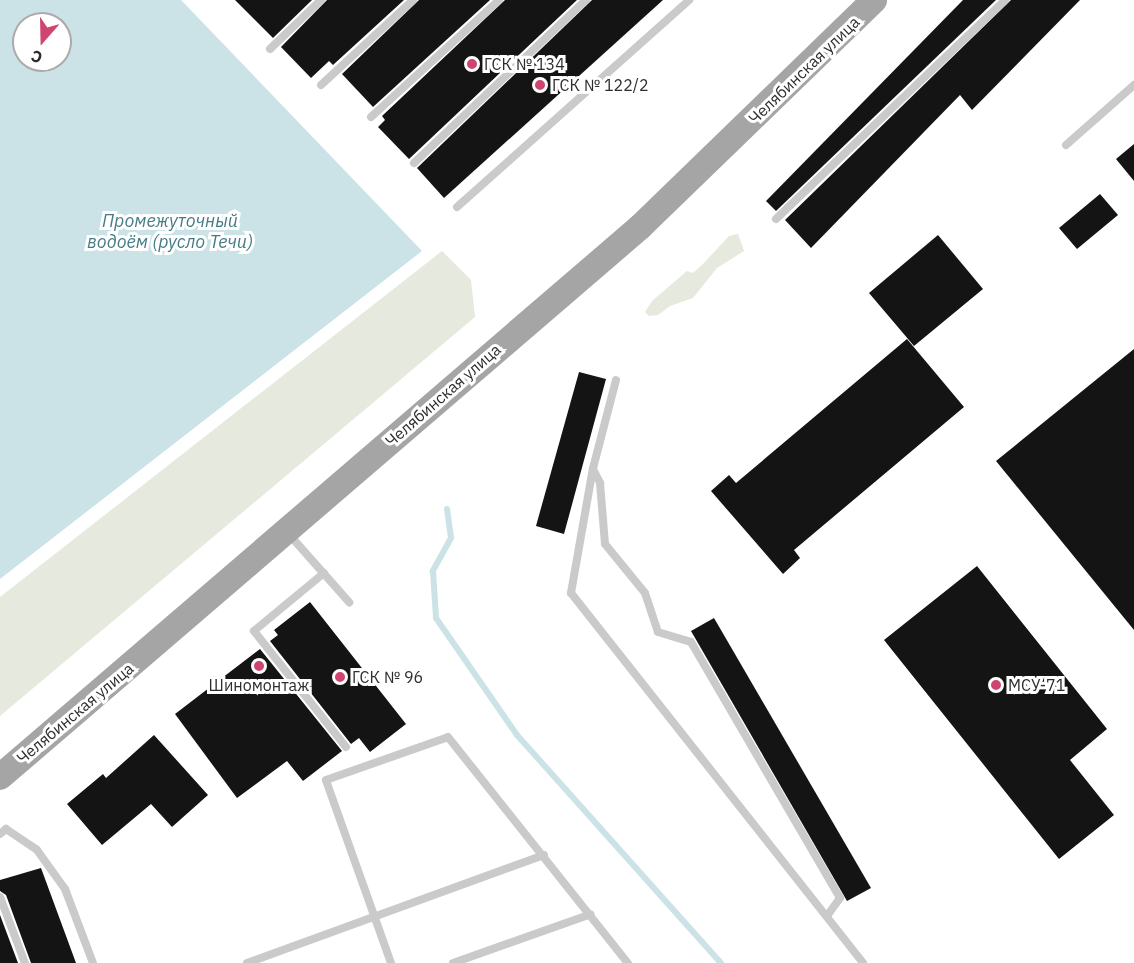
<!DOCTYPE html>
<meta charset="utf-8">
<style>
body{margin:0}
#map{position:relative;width:1134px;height:963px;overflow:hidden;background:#fff;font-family:"IBM Plex Sans",sans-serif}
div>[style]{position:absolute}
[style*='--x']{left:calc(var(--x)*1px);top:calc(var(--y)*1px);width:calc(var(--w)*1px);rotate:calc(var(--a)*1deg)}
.green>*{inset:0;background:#e6e9dd}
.water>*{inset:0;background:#cbe2e6}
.stream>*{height:6px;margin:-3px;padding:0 3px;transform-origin:3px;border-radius:3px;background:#cbe2e6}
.building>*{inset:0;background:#141414}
.lane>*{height:8px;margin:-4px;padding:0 4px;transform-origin:4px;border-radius:4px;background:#cacaca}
.primary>*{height:26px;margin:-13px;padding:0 13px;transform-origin:13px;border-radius:13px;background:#a5a5a5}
.dots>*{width:16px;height:16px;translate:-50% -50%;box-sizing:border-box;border:3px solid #fff;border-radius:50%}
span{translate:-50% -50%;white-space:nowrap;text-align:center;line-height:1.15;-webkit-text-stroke:6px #fff;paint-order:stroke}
.poi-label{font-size:16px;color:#2d2d2d}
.left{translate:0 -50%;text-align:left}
.street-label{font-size:16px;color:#2d2d2d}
.water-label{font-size:18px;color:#467b85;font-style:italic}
.north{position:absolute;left:12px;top:12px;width:60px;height:60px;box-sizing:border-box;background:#fff;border:2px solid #ababab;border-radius:50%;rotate:200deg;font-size:16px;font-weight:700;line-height:24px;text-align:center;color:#2d2d2d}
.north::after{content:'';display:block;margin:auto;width:21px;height:27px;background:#ce456f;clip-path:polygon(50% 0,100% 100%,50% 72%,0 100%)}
</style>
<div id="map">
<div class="green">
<div style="clip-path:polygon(738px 234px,744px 251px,717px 268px,693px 298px,670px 306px,658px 315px,649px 316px,645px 312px,652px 301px,687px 271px,693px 273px,702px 265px,729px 236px)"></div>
<div style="clip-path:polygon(442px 251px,471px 280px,475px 317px,0 716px,0 597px)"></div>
</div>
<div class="water">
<div style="clip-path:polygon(evenodd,0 0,181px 0,422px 251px,0 579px,0 0,24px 24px,60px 24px,60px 60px,24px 60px,24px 24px)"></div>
</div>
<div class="stream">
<div style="--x:447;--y:509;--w:29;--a:82"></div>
<div style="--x:451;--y:538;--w:38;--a:119"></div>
<div style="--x:433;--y:571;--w:47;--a:86.3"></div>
<div style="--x:436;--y:618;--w:142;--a:55.3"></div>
<div style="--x:517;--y:735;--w:306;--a:48.2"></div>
</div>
<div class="building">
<div style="clip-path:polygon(235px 0,312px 0,273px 38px)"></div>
<div style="clip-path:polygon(327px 0,404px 0,333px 65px,329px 61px,311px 78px,281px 47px)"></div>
<div style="clip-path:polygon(419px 0,490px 0,373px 107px,342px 74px)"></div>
<div style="clip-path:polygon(505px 0,577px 0,409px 159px,378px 127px,385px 120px,382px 116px)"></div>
<div style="clip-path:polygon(592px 0,663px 0,444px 198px,417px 168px)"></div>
<div style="clip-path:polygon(963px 0,996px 0,776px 211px,766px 201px)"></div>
<div style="clip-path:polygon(1011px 0,1080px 0,972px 110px,960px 95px,811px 248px,785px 220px)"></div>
<div style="clip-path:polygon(1134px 144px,1134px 181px,1116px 159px)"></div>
<div style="clip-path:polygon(1100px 194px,1118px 215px,1077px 249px,1059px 228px)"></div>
<div style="clip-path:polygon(938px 235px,983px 289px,914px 346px,869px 293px)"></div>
<div style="clip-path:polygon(907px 339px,964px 407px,794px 550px,800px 558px,783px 574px,711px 491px,729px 475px,736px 483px)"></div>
<div style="clip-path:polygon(1134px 349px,1134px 630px,996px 461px)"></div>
<div style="clip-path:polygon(579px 372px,606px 379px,564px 534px,536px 526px)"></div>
<div style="clip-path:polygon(977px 566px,1107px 729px,1070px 760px,1114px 815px,1059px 859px,884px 640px)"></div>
<div style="clip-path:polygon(310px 602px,406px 724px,370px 752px,359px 738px,351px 744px,270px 641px,278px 635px,274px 630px)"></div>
<div style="clip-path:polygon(714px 618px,871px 888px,847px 901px,691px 631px)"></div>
<div style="clip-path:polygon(260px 649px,342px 751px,303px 781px,287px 761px,237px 798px,175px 714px)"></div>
<div style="clip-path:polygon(154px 735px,208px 795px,172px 827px,151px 804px,102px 845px,67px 804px,103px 774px,106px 778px)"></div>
<div style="clip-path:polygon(41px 868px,76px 963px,31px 963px,6px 895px,0 891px,0 880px)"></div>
<div style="clip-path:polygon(0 915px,18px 963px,0 963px)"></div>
</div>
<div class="lane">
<div style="--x:270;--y:49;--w:71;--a:-43.9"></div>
<div style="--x:321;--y:85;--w:125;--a:-42.7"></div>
<div style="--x:371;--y:117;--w:173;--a:-42.4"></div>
<div style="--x:1066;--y:145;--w:91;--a:-41.4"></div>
<div style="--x:414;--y:163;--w:237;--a:-43.5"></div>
<div style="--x:457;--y:207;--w:311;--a:-41.7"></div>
<div style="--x:776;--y:219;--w:317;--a:-43.7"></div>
<div style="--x:616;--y:380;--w:91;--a:104.6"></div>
<div style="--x:593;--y:468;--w:127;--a:100"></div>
<div style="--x:571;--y:593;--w:471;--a:51.7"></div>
<div style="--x:593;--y:469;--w:16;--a:63"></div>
<div style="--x:600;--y:483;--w:61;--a:85.3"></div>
<div style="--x:605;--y:544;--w:63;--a:50.8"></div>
<div style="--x:645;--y:593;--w:41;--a:71.6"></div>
<div style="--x:658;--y:632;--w:34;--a:17"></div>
<div style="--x:691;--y:642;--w:296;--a:59.8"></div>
<div style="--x:840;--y:898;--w:22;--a:126"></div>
<div style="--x:287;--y:532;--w:94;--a:48.5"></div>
<div style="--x:324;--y:573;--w:91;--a:140.4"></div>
<div style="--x:254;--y:631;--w:148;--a:51.6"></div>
<div style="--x:0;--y:834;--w:8;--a:-40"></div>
<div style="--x:6;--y:829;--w:37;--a:34"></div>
<div style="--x:37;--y:850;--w:48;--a:54.3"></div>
<div style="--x:65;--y:889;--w:79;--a:69.3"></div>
<div style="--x:0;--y:897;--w:71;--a:69.3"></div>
<div style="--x:247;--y:963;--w:316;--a:-20"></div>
<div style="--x:391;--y:963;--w:194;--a:-109.6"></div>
<div style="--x:326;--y:780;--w:129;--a:-19.4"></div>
<div style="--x:448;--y:737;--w:289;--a:51.5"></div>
<div style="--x:453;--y:963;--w:146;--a:-19.5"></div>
</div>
<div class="primary">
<div style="--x:0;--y:777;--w:844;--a:-40.67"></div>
<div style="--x:640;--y:227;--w:326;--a:-44.1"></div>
</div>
<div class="dots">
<div style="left:472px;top:64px;background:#ce456f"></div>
<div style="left:540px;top:85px;background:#ce456f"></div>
<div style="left:259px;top:666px;background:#ce456f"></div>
<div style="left:340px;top:677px;background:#ce456f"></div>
<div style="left:996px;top:685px;background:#ce456f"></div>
</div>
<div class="poi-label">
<span class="left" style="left:484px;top:64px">ГСК № 134</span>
<span class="left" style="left:552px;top:85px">ГСК № 122/2</span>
<span class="left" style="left:352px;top:677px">ГСК № 96</span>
<span style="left:259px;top:685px">Шиномонтаж</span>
<span class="left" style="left:1008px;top:685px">МСУ-71</span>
</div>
<div class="street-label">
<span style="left:804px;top:70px;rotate:-44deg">Челябинская улица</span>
<span style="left:443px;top:395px;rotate:-41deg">Челябинская улица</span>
<span style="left:75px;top:713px;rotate:-40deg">Челябинская улица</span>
</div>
<div class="water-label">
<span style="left:170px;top:232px">Промежуточный<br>водоём (русло Течи)</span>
</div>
<div class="north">С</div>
</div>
